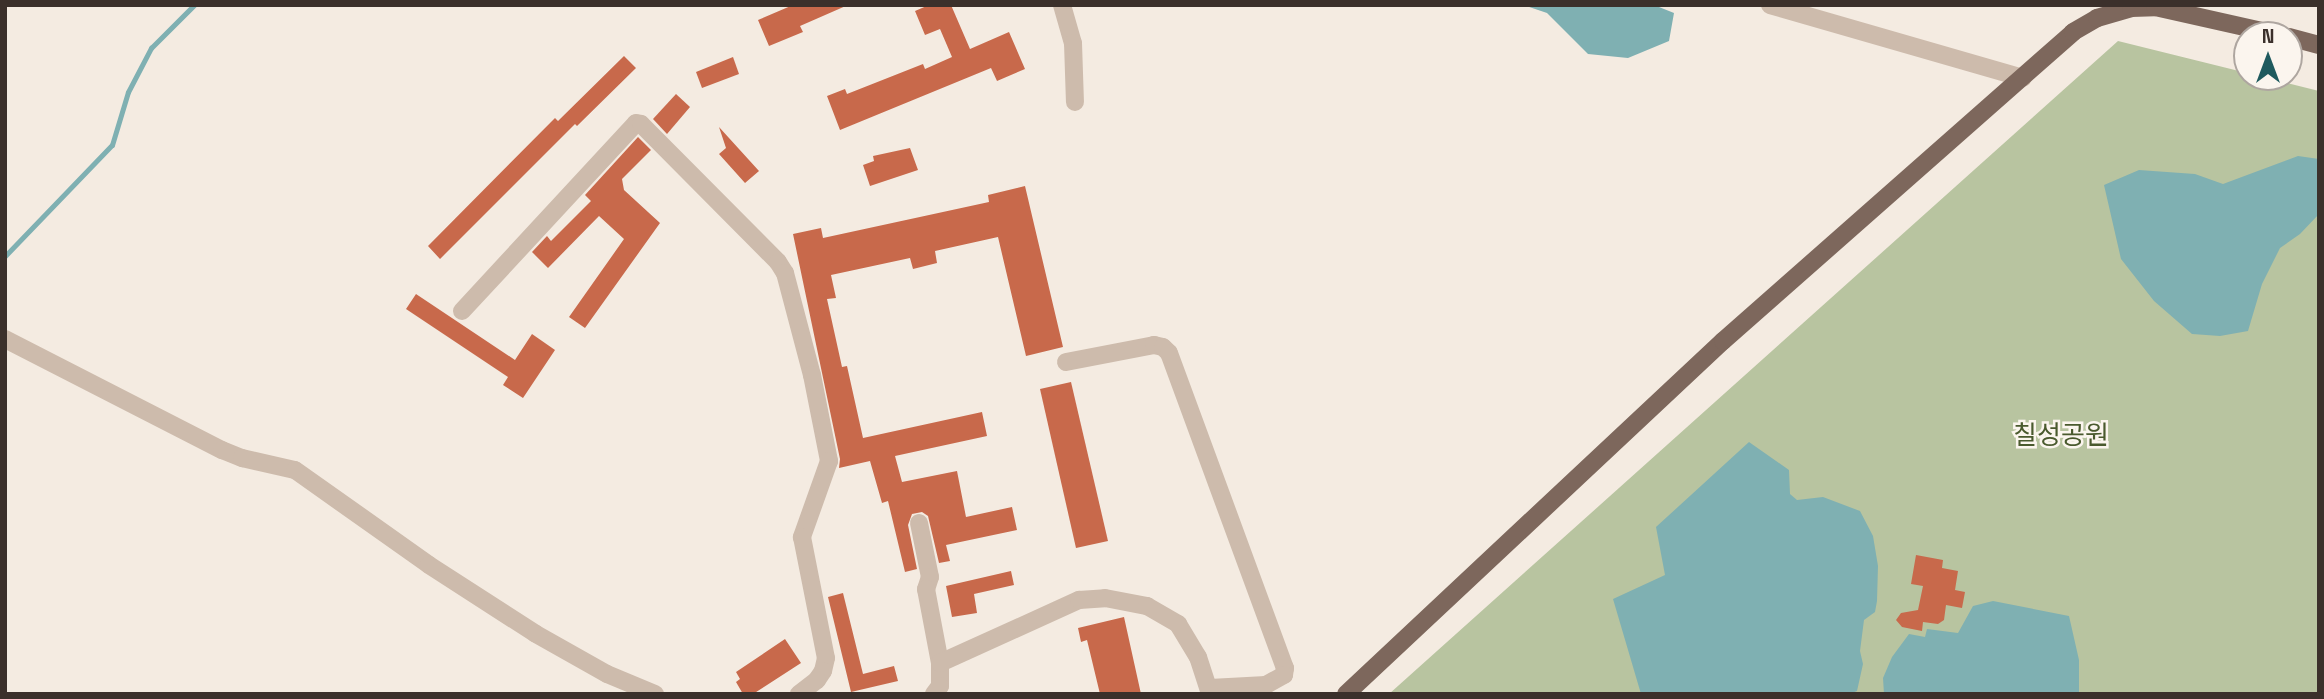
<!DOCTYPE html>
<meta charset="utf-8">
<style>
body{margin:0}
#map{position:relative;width:2324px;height:699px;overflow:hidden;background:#f4ebe1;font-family:"Space Grotesk","Noto Sans KR",sans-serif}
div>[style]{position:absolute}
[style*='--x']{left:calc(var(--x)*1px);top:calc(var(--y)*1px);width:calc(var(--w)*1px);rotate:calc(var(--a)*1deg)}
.green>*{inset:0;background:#b8c4a0}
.water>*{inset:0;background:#7fb0b2}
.stream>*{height:5px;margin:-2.5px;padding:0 2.5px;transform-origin:2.5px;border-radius:2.5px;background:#7fb0b2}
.building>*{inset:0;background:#c8694b}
.minor>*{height:18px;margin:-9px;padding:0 9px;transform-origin:9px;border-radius:9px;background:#cdbbac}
.major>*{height:18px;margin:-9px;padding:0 9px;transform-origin:9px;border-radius:9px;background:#7d675c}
span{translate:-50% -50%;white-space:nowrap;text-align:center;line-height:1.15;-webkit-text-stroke:5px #fbf5ee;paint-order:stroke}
.park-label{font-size:26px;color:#4a5a2e}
.frame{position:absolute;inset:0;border:7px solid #3b302b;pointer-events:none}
.north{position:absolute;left:2233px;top:21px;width:70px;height:70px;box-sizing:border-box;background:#fbf5ee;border:2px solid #aea6a0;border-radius:50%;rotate:0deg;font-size:19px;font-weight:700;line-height:28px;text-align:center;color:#3b302b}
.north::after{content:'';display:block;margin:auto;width:24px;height:32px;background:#1f5a5e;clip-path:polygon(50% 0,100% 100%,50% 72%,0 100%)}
</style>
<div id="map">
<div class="green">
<div style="clip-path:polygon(2118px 41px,2247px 73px,2247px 77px,2263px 77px,2319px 91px,2319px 694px,1389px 694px)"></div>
</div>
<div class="water">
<div style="clip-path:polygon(1523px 5px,1654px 5px,1674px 13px,1669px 41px,1628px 58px,1588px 54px,1547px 13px)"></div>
<div style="clip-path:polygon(2298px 156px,2319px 159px,2319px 214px,2300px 234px,2280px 248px,2262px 284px,2248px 331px,2220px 336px,2192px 334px,2154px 301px,2121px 259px,2104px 185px,2139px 170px,2195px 174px,2223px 184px)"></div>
<div style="clip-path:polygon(1749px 442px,1789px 470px,1790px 494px,1797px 500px,1823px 497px,1860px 511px,1873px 536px,1878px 566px,1877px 601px,1875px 612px,1864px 620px,1860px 651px,1863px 664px,1857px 691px,1849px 694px,1641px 694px,1613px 599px,1665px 575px,1656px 527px)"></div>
<div style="clip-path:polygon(1993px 601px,2069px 616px,2079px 660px,2079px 694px,1884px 694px,1883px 678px,1892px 657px,1909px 634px,1925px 637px,1927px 629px,1958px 633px,1973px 606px)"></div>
</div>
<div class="stream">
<div style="--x:5;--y:256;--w:154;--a:-46.1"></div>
<div style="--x:112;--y:145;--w:55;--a:-73.2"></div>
<div style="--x:128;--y:92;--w:50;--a:-62.4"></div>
<div style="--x:151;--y:48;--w:61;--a:-45"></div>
</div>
<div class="building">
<div style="clip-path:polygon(793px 5px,848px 5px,800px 26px,803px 32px,769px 46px,758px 20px)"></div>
<div style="clip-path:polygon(929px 5px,951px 5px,970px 49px,1009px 32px,1025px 69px,997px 81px,991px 68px,840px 130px,827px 96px,845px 89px,847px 94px,923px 64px,925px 69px,952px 57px,940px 29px,925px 35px,915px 11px)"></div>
<div style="clip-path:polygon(624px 56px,636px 68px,577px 126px,575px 124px,440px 259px,428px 246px,555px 118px,558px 121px)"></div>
<div style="clip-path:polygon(733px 57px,739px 74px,702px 88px,696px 72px)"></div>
<div style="clip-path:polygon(676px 94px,690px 107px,667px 134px,653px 119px)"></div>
<div style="clip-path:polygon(719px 127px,759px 171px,745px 183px,719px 154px,726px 148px)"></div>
<div style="clip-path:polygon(638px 137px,651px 150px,622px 179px,624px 190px,660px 223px,585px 328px,569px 317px,624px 239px,599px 216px,548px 268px,532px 252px,547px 236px,551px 241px,591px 201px,585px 195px)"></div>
<div style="clip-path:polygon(910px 148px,918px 170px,870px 186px,863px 165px,874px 161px,873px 156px)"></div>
<div style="clip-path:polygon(1025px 186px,1063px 347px,1026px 356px,998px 237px,935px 251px,937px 263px,913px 269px,910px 258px,831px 275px,836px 298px,827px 299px,842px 367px,847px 366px,863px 438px,982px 412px,987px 436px,895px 456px,902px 482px,957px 471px,966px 517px,1012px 507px,1017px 530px,946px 545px,950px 561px,939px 563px,928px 516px,922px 512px,912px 514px,908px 525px,917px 569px,905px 572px,888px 501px,882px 503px,870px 461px,839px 468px,840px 459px,793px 234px,821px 228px,823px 238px,989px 202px,988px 195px)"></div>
<div style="clip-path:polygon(416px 294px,515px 360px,532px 334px,555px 350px,523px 398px,503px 385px,508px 377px,406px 309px)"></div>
<div style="clip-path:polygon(1071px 382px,1108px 541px,1076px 548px,1040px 389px)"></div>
<div style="clip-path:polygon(1916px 555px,1943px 560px,1942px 568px,1958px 571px,1955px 590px,1965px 592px,1962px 608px,1946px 605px,1944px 620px,1938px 624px,1923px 622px,1922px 631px,1902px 627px,1896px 620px,1901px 613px,1918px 610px,1923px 586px,1911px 584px)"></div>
<div style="clip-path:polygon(1011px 571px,1014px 585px,974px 594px,977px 613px,952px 617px,946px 586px)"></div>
<div style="clip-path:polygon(843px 593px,863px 674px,894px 666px,898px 681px,851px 692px,828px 597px)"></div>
<div style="clip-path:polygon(1124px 617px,1141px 694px,1100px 694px,1087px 640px,1081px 642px,1078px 628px)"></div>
<div style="clip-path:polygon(785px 639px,801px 663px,753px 694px,743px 694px,736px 682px,740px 679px,736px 672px)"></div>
</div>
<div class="minor">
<div style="--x:1062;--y:5;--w:40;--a:74"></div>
<div style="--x:1073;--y:43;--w:59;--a:88.1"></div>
<div style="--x:1770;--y:5;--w:263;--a:16.1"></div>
<div style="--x:462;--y:311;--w:256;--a:-47.2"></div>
<div style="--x:636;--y:123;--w:5;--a:11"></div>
<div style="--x:641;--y:124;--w:194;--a:45.2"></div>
<div style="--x:778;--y:262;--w:13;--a:58"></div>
<div style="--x:785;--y:273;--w:106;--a:75.2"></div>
<div style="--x:812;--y:375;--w:88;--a:78.8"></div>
<div style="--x:829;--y:461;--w:81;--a:109.6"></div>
<div style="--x:802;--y:537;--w:123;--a:78.8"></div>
<div style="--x:826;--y:658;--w:13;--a:103"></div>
<div style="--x:823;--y:671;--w:11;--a:124"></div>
<div style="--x:817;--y:680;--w:23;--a:142"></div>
<div style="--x:5;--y:339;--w:244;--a:27.1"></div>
<div style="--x:222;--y:450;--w:22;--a:22"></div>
<div style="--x:242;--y:458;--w:54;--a:12.8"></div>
<div style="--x:295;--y:470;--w:164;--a:35.3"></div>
<div style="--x:429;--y:565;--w:127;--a:32.8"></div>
<div style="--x:536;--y:634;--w:81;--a:29.4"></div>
<div style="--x:607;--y:674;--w:52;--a:22.6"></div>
<div style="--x:1066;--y:362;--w:90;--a:-10.9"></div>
<div style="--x:1154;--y:345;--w:9;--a:13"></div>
<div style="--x:1163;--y:347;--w:8;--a:45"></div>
<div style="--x:1169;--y:353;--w:336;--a:69.8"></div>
<div style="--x:1285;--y:668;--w:7;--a:98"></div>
<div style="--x:1284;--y:675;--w:21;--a:151"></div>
<div style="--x:1266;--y:685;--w:56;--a:176.9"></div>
<div style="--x:919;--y:523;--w:55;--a:78.5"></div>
<div style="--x:930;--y:577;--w:13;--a:108"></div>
<div style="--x:926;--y:589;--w:75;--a:79.3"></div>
<div style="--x:940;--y:663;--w:23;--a:90"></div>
<div style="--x:940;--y:686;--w:10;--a:127"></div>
<div style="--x:940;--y:663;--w:153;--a:-24.4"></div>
<div style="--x:1079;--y:600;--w:26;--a:-4"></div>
<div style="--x:1105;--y:598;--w:43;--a:10.8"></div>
<div style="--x:1147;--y:606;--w:36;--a:30"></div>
<div style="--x:1178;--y:624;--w:39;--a:59"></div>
<div style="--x:1198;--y:657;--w:39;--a:72"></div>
</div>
<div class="major">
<div style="--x:2289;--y:37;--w:31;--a:15"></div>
<div style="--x:1346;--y:694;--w:516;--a:-43.12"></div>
<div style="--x:1723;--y:341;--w:467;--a:-41.4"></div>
<div style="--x:2073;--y:32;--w:28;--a:-30"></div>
<div style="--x:2097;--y:18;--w:35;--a:-16"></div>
<div style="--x:2131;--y:8;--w:24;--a:-2"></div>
<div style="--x:2155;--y:7;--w:128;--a:12.6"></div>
</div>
<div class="park-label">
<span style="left:2061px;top:436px">칠성공원</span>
</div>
<div class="frame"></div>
<div class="north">N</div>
</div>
